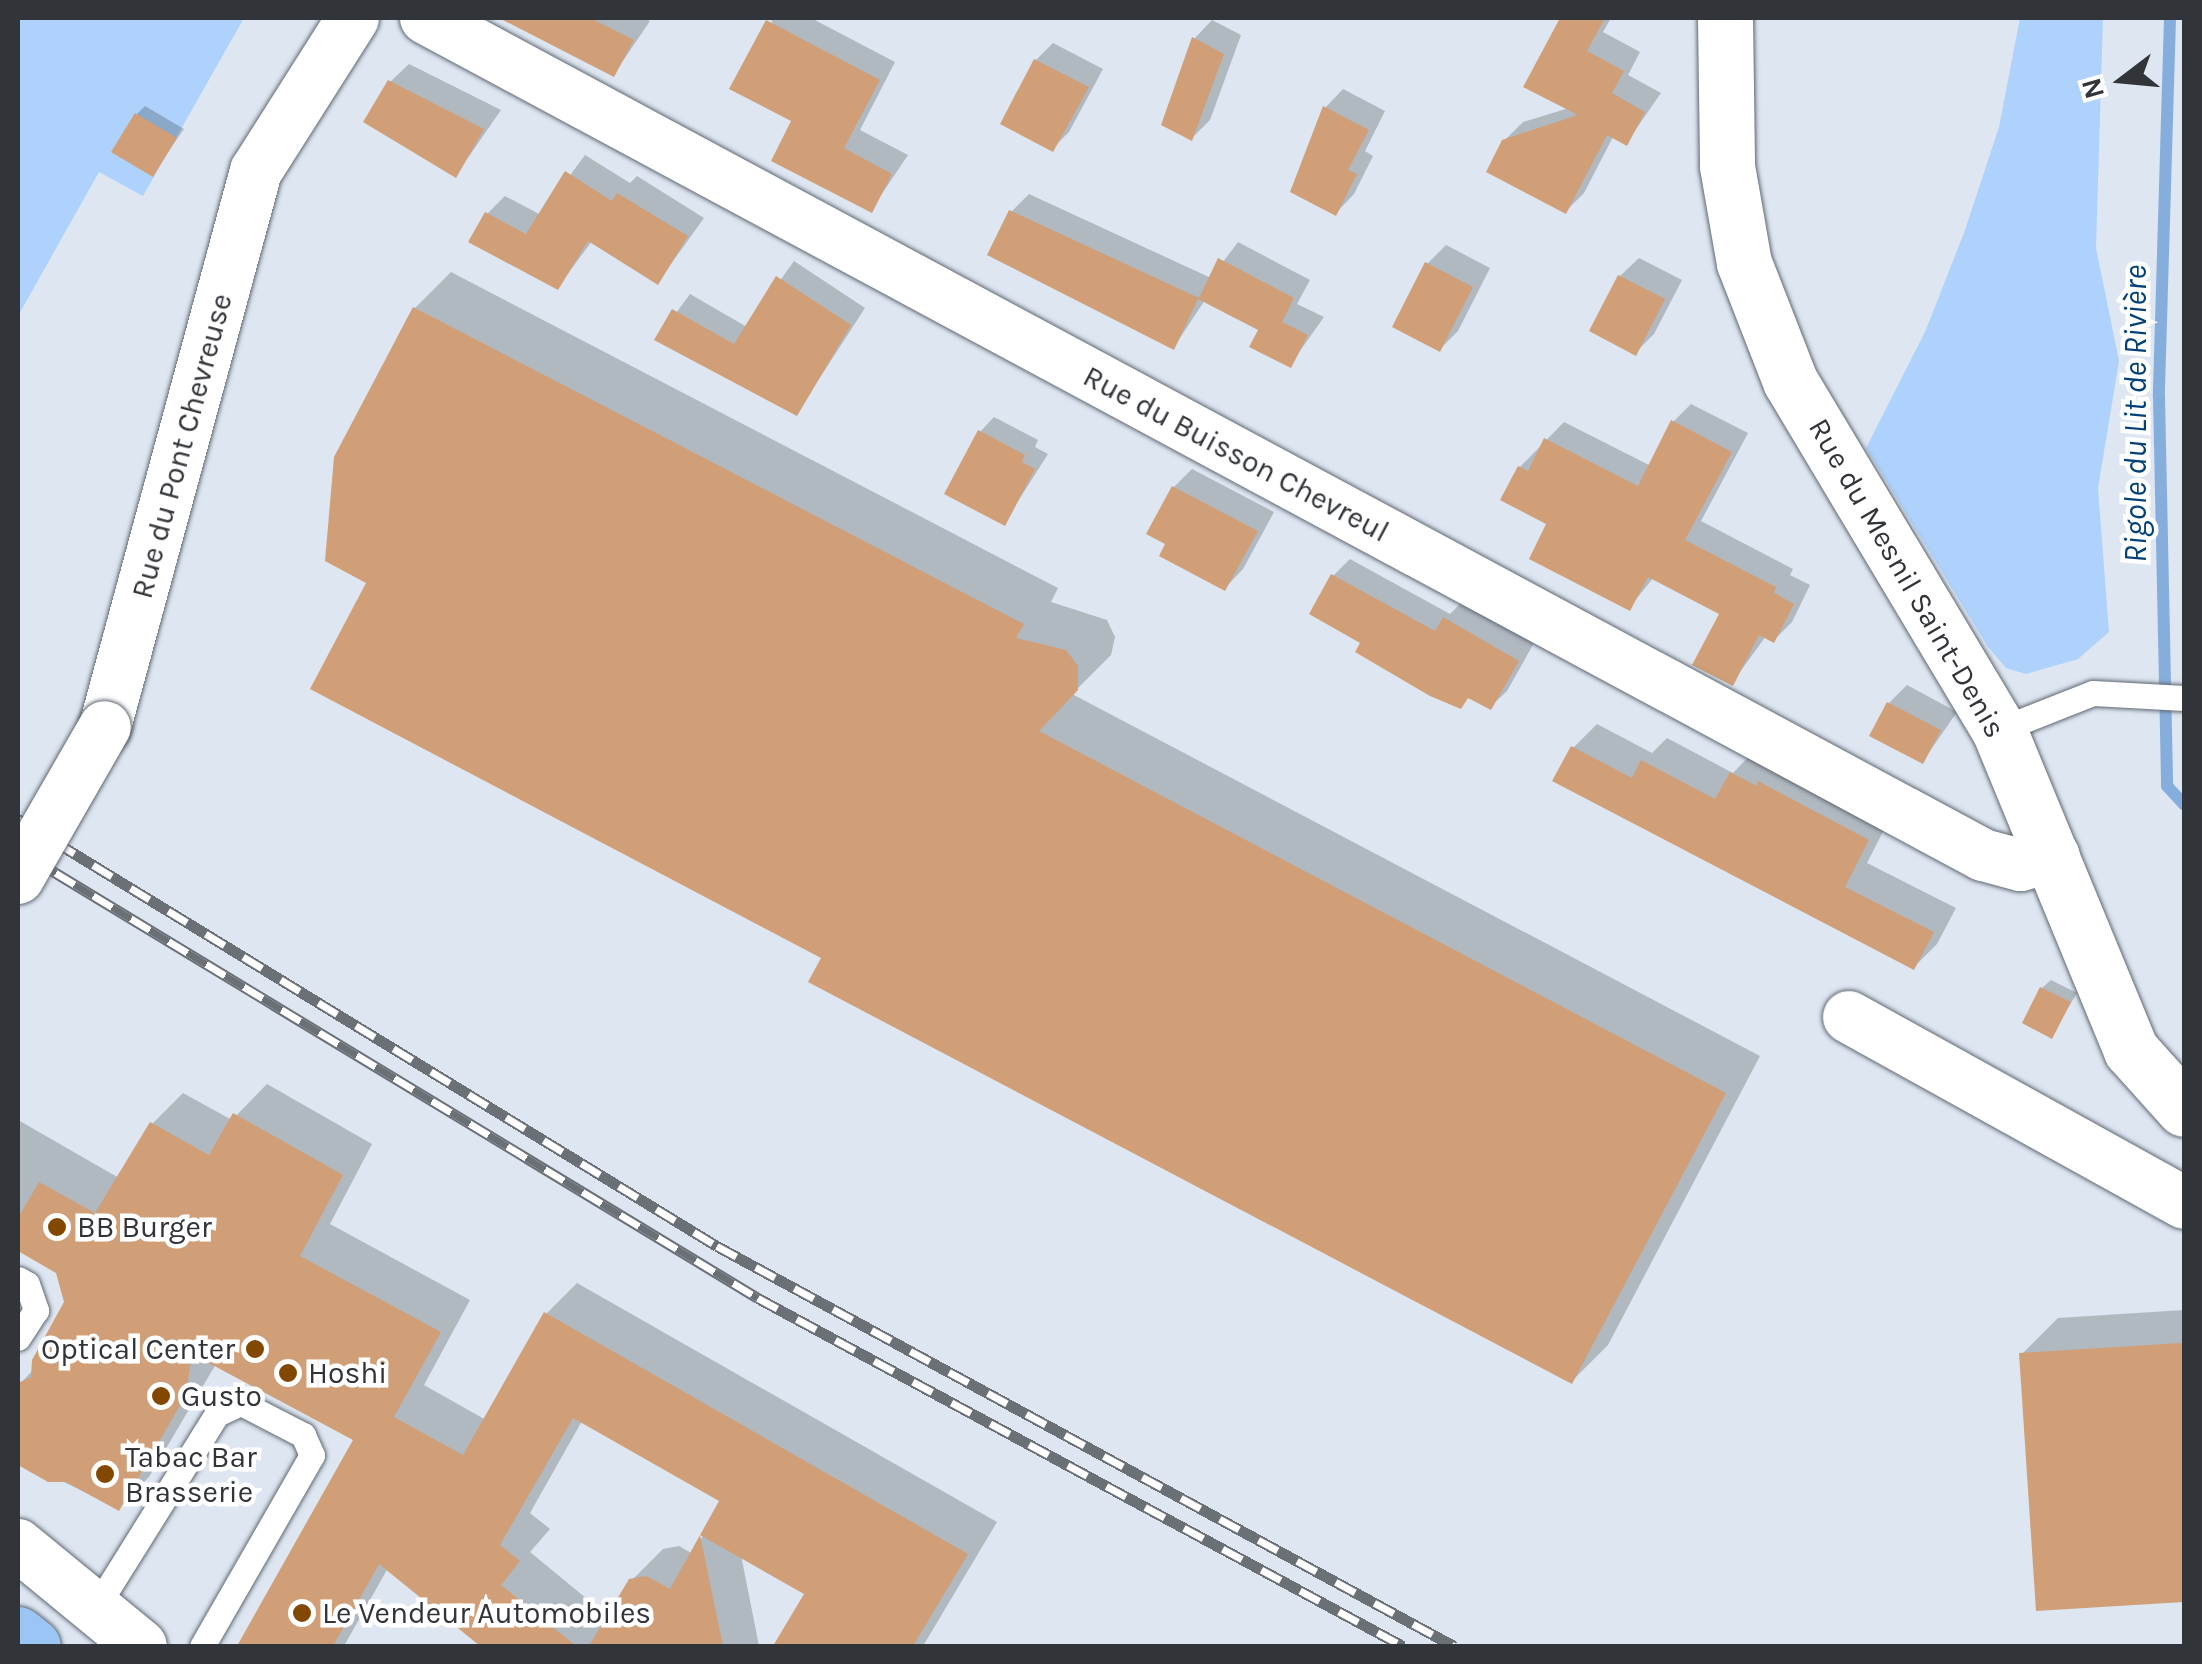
<!DOCTYPE html>
<meta charset="utf-8">
<style>
body{margin:0}
#map{position:relative;width:2202px;height:1664px;overflow:hidden;background:#dde6f1;font-family:Karla,sans-serif}
div>[style]{position:absolute}
[style*='--x']{left:calc(var(--x)*1px);top:calc(var(--y)*1px);width:calc(var(--w)*1px);rotate:calc(var(--a)*1deg)}
.green>*{inset:0;background:#aed2fc}
.shadow>*{inset:0;background:#0003}
.stream>*{height:12px;margin:-6px;padding:0 6px;transform-origin:6px;border-radius:6px;background:#86aedc}
.building>*{inset:0;background:#d09f77}
.roads{filter:drop-shadow(0 0 2px #606872) drop-shadow(0 0 2px #606872)}
.lane>*{height:25px;margin:-12.5px;padding:0 12.5px;transform-origin:12.5px;border-radius:12.5px;background:#fff}
.street>*{height:52px;margin:-26px;padding:0 26px;transform-origin:26px;border-radius:26px;background:#fff}
.secondary>*{height:55px;margin:-27.5px;padding:0 27.5px;transform-origin:27.5px;border-radius:27.5px;background:#fff}
.primary>*{height:55px;margin:-27.5px;padding:0 27.5px;transform-origin:27.5px;border-radius:27.5px;background:#9bc5f4}
.rail>*{height:11px;margin-top:-5.5px;transform-origin:0;background:repeating-linear-gradient(90deg,#fff 0 22px,#6b7077 0 44px);box-sizing:border-box;border-block:2px solid #6b7077}
.bridges{filter:drop-shadow(0 0 2px #606872) drop-shadow(0 0 2px #606872)}
.street-bridge>*{height:52px;margin:-26px;padding:0 26px;transform-origin:26px;border-radius:26px;background:#fff}
.dots>*{width:28px;height:28px;translate:-50% -50%;box-sizing:border-box;border:5px solid #fff;border-radius:50%}
span{translate:-50% -50%;white-space:nowrap;text-align:center;line-height:1.15;-webkit-text-stroke:9px #fff;paint-order:stroke}
.street-label{font-size:30px;color:#313439}
.poi-label{font-size:30px;color:#313439}
.left{translate:0 -50%;text-align:left}
.right{translate:-100% -50%;text-align:right}
.water-label{font-size:32px;color:#034279;font-style:italic}
.frame{position:absolute;inset:0;border:20px solid #313439;pointer-events:none}
.north{position:absolute;left:2072px;top:30px;width:100px;height:100px;-webkit-text-stroke:8px #fff;paint-order:stroke;rotate:254deg;font-size:28px;font-weight:700;line-height:40px;text-align:center;color:#313439}
.north::after{content:'';display:block;margin:auto;width:35px;height:45px;background:#313439;clip-path:polygon(50% 0,100% 100%,50% 72%,0 100%)}
</style>
<div id="map">
<div class="green">
<div style="clip-path:polygon(18px 18px,244px 18px,143px 196px,99px 172px,18px 316px)"></div>
<div style="clip-path:polygon(2020px 18px,2103px 18px,2096px 248px,2119px 361px,2098px 488px,2109px 632px,2078px 659px,2026px 674px,2006px 668px,1988px 647px,1866px 448px,1925px 332px,1964px 233px,1999px 127px)"></div>
</div>
<div class="shadow">
<div style="clip-path:polygon(526px 18px,643px 18px,650px 21px,614px 74px,521px 26px)"></div>
<div style="clip-path:polygon(771px 18px,811px 18px,895px 62px,860px 130px,908px 155px,871px 210px,794px 122px)"></div>
<div style="clip-path:polygon(1562px 18px,1611px 18px,1603px 32px,1640px 52px,1628px 75px,1661px 93px,1627px 142px,1614px 135px,1584px 193px,1566px 211px,1504px 141px,1523px 122px,1569px 108px,1527px 86px)"></div>
<div style="clip-path:polygon(1212px 20px,1241px 35px,1210px 120px,1192px 138px,1194px 39px)"></div>
<div style="clip-path:polygon(1053px 43px,1103px 69px,1069px 132px,1052px 149px,1036px 60px)"></div>
<div style="clip-path:polygon(409px 64px,501px 110px,456px 175px,390px 82px)"></div>
<div style="clip-path:polygon(1343px 89px,1385px 111px,1365px 151px,1373px 156px,1354px 194px,1336px 213px,1325px 108px)"></div>
<div style="clip-path:polygon(145px 106px,184px 129px,153px 173px,137px 114px)"></div>
<div style="clip-path:polygon(585px 155px,630px 183px,637px 176px,704px 218px,658px 282px,592px 241px,558px 287px,487px 214px,505px 196px,541px 215px)"></div>
<div style="clip-path:polygon(1029px 194px,1211px 278px,1238px 242px,1310px 280px,1297px 304px,1324px 317px,1290px 365px,1261px 329px,1205px 300px,1174px 347px,1011px 212px)"></div>
<div style="clip-path:polygon(1446px 245px,1490px 268px,1458px 331px,1440px 349px,1427px 264px)"></div>
<div style="clip-path:polygon(1639px 258px,1682px 280px,1654px 334px,1635px 353px,1620px 276px)"></div>
<div style="clip-path:polygon(794px 261px,865px 308px,797px 413px,657px 339px,690px 294px,747px 327px)"></div>
<div style="clip-path:polygon(451px 272px,1058px 588px,1051px 602px,1107px 620px,1115px 637px,1111px 655px,1072px 694px,1760px 1056px,1608px 1345px,1572px 1381px,824px 957px,370px 582px,415px 308px)"></div>
<div style="clip-path:polygon(1691px 404px,1748px 433px,1701px 521px,1793px 569px,1790px 575px,1810px 585px,1792px 622px,1774px 640px,1766px 636px,1732px 683px,1722px 613px,1654px 577px,1629px 608px,1550px 523px,1520px 467px,1564px 422px,1651px 466px,1673px 422px)"></div>
<div style="clip-path:polygon(994px 417px,1038px 440px,1035px 447px,1048px 454px,1004px 523px,980px 432px)"></div>
<div style="clip-path:polygon(1192px 469px,1274px 512px,1243px 569px,1225px 588px,1169px 543px,1174px 487px)"></div>
<div style="clip-path:polygon(1350px 559px,1450px 614px,1462px 602px,1534px 643px,1507px 691px,1490px 707px,1470px 696px,1461px 706px,1364px 642px,1333px 576px)"></div>
<div style="clip-path:polygon(1907px 685px,1957px 712px,1923px 761px,1889px 703px)"></div>
<div style="clip-path:polygon(1597px 724px,1652px 753px,1667px 738px,1733px 773px,1755px 750px,1891px 816px,1867px 863px,1956px 908px,1937px 944px,1914px 967px,1573px 748px)"></div>
<div style="clip-path:polygon(2051px 980px,2077px 993px,2051px 1036px,2042px 988px)"></div>
<div style="clip-path:polygon(evenodd,267px 1084px,372px 1144px,330px 1224px,470px 1300px,424px 1385px,486px 1420px,546px 1314px,577px 1283px,997px 1522px,923px 1646px,776px 1646px,808px 1593px,741px 1555px,759px 1646px,484px 1646px,388px 1568px,344px 1646px,261px 1646px,245px 1638px,357px 1439px,216px 1364px,149px 1477px,118px 1508px,18px 1460px,18px 1386px,34px 1369px,67px 1303px,58px 1272px,18px 1248px,18px 1120px,119px 1178px,152px 1124px,183px 1093px,232px 1120px,267px 1084px,582px 1421px,722px 1500px,693px 1554px,679px 1546px,663px 1549px,631px 1581px,609px 1617px,530px 1552px,550px 1529px,530px 1513px,582px 1421px)"></div>
<div style="clip-path:polygon(2184px 1310px,2184px 1599px,2038px 1609px,2022px 1354px,2058px 1318px)"></div>
</div>
<div class="stream">
<div style="--x:2170;--y:18;--w:379;--a:91.7"></div>
<div style="--x:2159;--y:397;--w:389;--a:88.8"></div>
<div style="--x:2167;--y:786;--w:25;--a:47"></div>
</div>
<div class="building">
<div style="clip-path:polygon(499px 18px,590px 18px,634px 40px,614px 77px)"></div>
<div style="clip-path:polygon(1560px 18px,1605px 18px,1587px 51px,1624px 71px,1612px 93px,1645px 112px,1627px 146px,1607px 135px,1566px 214px,1486px 172px,1502px 140px,1578px 115px,1523px 87px)"></div>
<div style="clip-path:polygon(766px 20px,880px 80px,844px 148px,892px 174px,872px 213px,771px 161px,791px 121px,729px 89px)"></div>
<div style="clip-path:polygon(1192px 37px,1224px 54px,1192px 141px,1161px 125px)"></div>
<div style="clip-path:polygon(1034px 59px,1089px 87px,1053px 152px,1000px 124px)"></div>
<div style="clip-path:polygon(388px 80px,484px 129px,456px 178px,363px 122px)"></div>
<div style="clip-path:polygon(1323px 106px,1369px 130px,1348px 170px,1357px 174px,1336px 216px,1290px 192px)"></div>
<div style="clip-path:polygon(135px 113px,177px 138px,153px 177px,111px 152px)"></div>
<div style="clip-path:polygon(565px 171px,612px 201px,617px 193px,688px 236px,658px 285px,588px 241px,558px 290px,468px 242px,485px 212px,526px 234px)"></div>
<div style="clip-path:polygon(1009px 210px,1199px 298px,1218px 258px,1294px 298px,1282px 322px,1308px 335px,1291px 368px,1249px 347px,1258px 330px,1198px 299px,1174px 350px,987px 255px)"></div>
<div style="clip-path:polygon(1425px 262px,1473px 287px,1440px 352px,1392px 327px)"></div>
<div style="clip-path:polygon(1618px 275px,1665px 299px,1636px 356px,1589px 331px)"></div>
<div style="clip-path:polygon(776px 276px,851px 325px,797px 416px,654px 340px,672px 309px,734px 344px)"></div>
<div style="clip-path:polygon(413px 307px,1024px 624px,1016px 638px,1066px 650px,1078px 666px,1078px 690px,1039px 731px,1726px 1093px,1572px 1384px,808px 982px,821px 958px,310px 689px,366px 583px,325px 561px,334px 457px)"></div>
<div style="clip-path:polygon(1671px 420px,1732px 452px,1685px 540px,1776px 587px,1774px 593px,1794px 604px,1774px 643px,1759px 635px,1733px 686px,1692px 665px,1719px 614px,1648px 577px,1630px 611px,1529px 559px,1546px 524px,1500px 500px,1518px 466px,1528px 471px,1544px 438px,1638px 486px)"></div>
<div style="clip-path:polygon(978px 430px,1025px 455px,1022px 462px,1035px 469px,1005px 526px,944px 494px)"></div>
<div style="clip-path:polygon(1172px 486px,1258px 531px,1225px 591px,1159px 556px,1165px 544px,1146px 534px)"></div>
<div style="clip-path:polygon(1331px 574px,1435px 631px,1443px 617px,1519px 661px,1491px 710px,1468px 698px,1461px 709px,1430px 696px,1355px 652px,1360px 643px,1309px 614px)"></div>
<div style="clip-path:polygon(1887px 702px,1941px 730px,1923px 764px,1869px 736px)"></div>
<div style="clip-path:polygon(1571px 746px,1632px 778px,1641px 760px,1715px 799px,1730px 772px,1757px 786px,1758px 781px,1869px 840px,1845px 887px,1934px 932px,1914px 970px,1552px 781px)"></div>
<div style="clip-path:polygon(2040px 987px,2071px 1002px,2052px 1039px,2022px 1023px)"></div>
<div style="clip-path:polygon(233px 1113px,343px 1175px,300px 1256px,441px 1332px,394px 1417px,463px 1455px,544px 1312px,968px 1554px,913px 1646px,773px 1646px,804px 1594px,700px 1535px,723px 1646px,589px 1646px,629px 1579px,646px 1576px,670px 1589px,719px 1501px,573px 1418px,500px 1545px,520px 1561px,501px 1585px,576px 1646px,480px 1646px,379px 1564px,333px 1646px,237px 1646px,353px 1440px,192px 1354px,186px 1395px,119px 1511px,66px 1482px,48px 1482px,18px 1465px,18px 1383px,31px 1377px,32px 1360px,64px 1302px,56px 1273px,18px 1251px,18px 1218px,39px 1182px,95px 1213px,150px 1122px,209px 1155px)"></div>
<div style="clip-path:polygon(2182px 1343px,2184px 1602px,2036px 1611px,2019px 1353px)"></div>
</div>
<div class="roads">
<div class="lane">
<div style="--x:1999;--y:730;--w:101;--a:-21.5"></div>
<div style="--x:2093;--y:693;--w:91;--a:3.1"></div>
<div style="--x:18;--y:1279;--w:10;--a:29"></div>
<div style="--x:27;--y:1284;--w:28;--a:71"></div>
<div style="--x:36;--y:1310;--w:33;--a:123"></div>
<div style="--x:95;--y:1609;--w:230;--a:-58"></div>
<div style="--x:217;--y:1414;--w:26;--a:-25"></div>
<div style="--x:241;--y:1403;--w:70;--a:27.3"></div>
<div style="--x:303;--y:1435;--w:22;--a:66"></div>
<div style="--x:312;--y:1455;--w:220;--a:119.9"></div>
</div>
<div class="street">
<div style="--x:426;--y:18;--w:1768;--a:28.26"></div>
<div style="--x:1983;--y:855;--w:39;--a:15"></div>
<div style="--x:2021;--y:865;--w:34;--a:-15"></div>
<div style="--x:105;--y:727;--w:576;--a:-74.81"></div>
<div style="--x:256;--y:171;--w:181;--a:-57.6"></div>
<div style="--x:1849;--y:1017;--w:383;--a:29"></div>
<div style="--x:18;--y:1545;--w:159;--a:39.4"></div>
</div>
<div class="secondary">
<div style="--x:1725;--y:18;--w:148;--a:89.2"></div>
<div style="--x:1727;--y:166;--w:98;--a:80.1"></div>
<div style="--x:1744;--y:263;--w:127;--a:68.7"></div>
<div style="--x:1790;--y:381;--w:407;--a:59.1"></div>
<div style="--x:1999;--y:730;--w:346;--a:67.6"></div>
<div style="--x:2131;--y:1050;--w:79;--a:48.1"></div>
</div>
<div class="primary">
<div style="--x:18;--y:1634;--w:19;--a:39"></div>
</div>
</div>
<div class="rail">
<div style="--x:18;--y:819;--w:819;--a:31.42"></div>
<div style="--x:717;--y:1246;--w:839;--a:28.49"></div>
<div style="--x:18;--y:850;--w:865;--a:31.19"></div>
<div style="--x:758;--y:1298;--w:733;--a:28.35"></div>
</div>
<div class="bridges">
<div class="street-bridge">
<div style="--x:18;--y:878;--w:174;--a:-60.1"></div>
</div>
</div>
<div class="dots">
<div style="left:57px;top:1227px;background:#834800"></div>
<div style="left:255px;top:1349px;background:#834800"></div>
<div style="left:288px;top:1373px;background:#834800"></div>
<div style="left:161px;top:1396px;background:#834800"></div>
<div style="left:105px;top:1474px;background:#834800"></div>
<div style="left:302px;top:1613px;background:#834800"></div>
</div>
<div class="street-label">
<span style="left:182px;top:446px;rotate:-75deg">Rue du Pont Chevreuse</span>
<span style="left:1236px;top:454px;rotate:28deg">Rue du Buisson Chevreul</span>
<span style="left:1907px;top:578px;rotate:60deg">Rue du Mesnil Saint-Denis</span>
</div>
<div class="poi-label">
<span class="left" style="left:77px;top:1227px">BB Burger</span>
<span class="right" style="left:235px;top:1349px">Optical Center</span>
<span class="left" style="left:308px;top:1373px">Hoshi</span>
<span class="left" style="left:181px;top:1396px">Gusto</span>
<span class="left" style="left:125px;top:1474px">Tabac Bar<br>Brasserie</span>
<span class="left" style="left:322px;top:1613px">Le Vendeur Automobiles</span>
</div>
<div class="water-label">
<span style="left:2136px;top:414px;rotate:-90deg">Rigole du Lit de Rivière</span>
</div>
<div class="frame"></div>
<div class="north">N</div>
</div>
